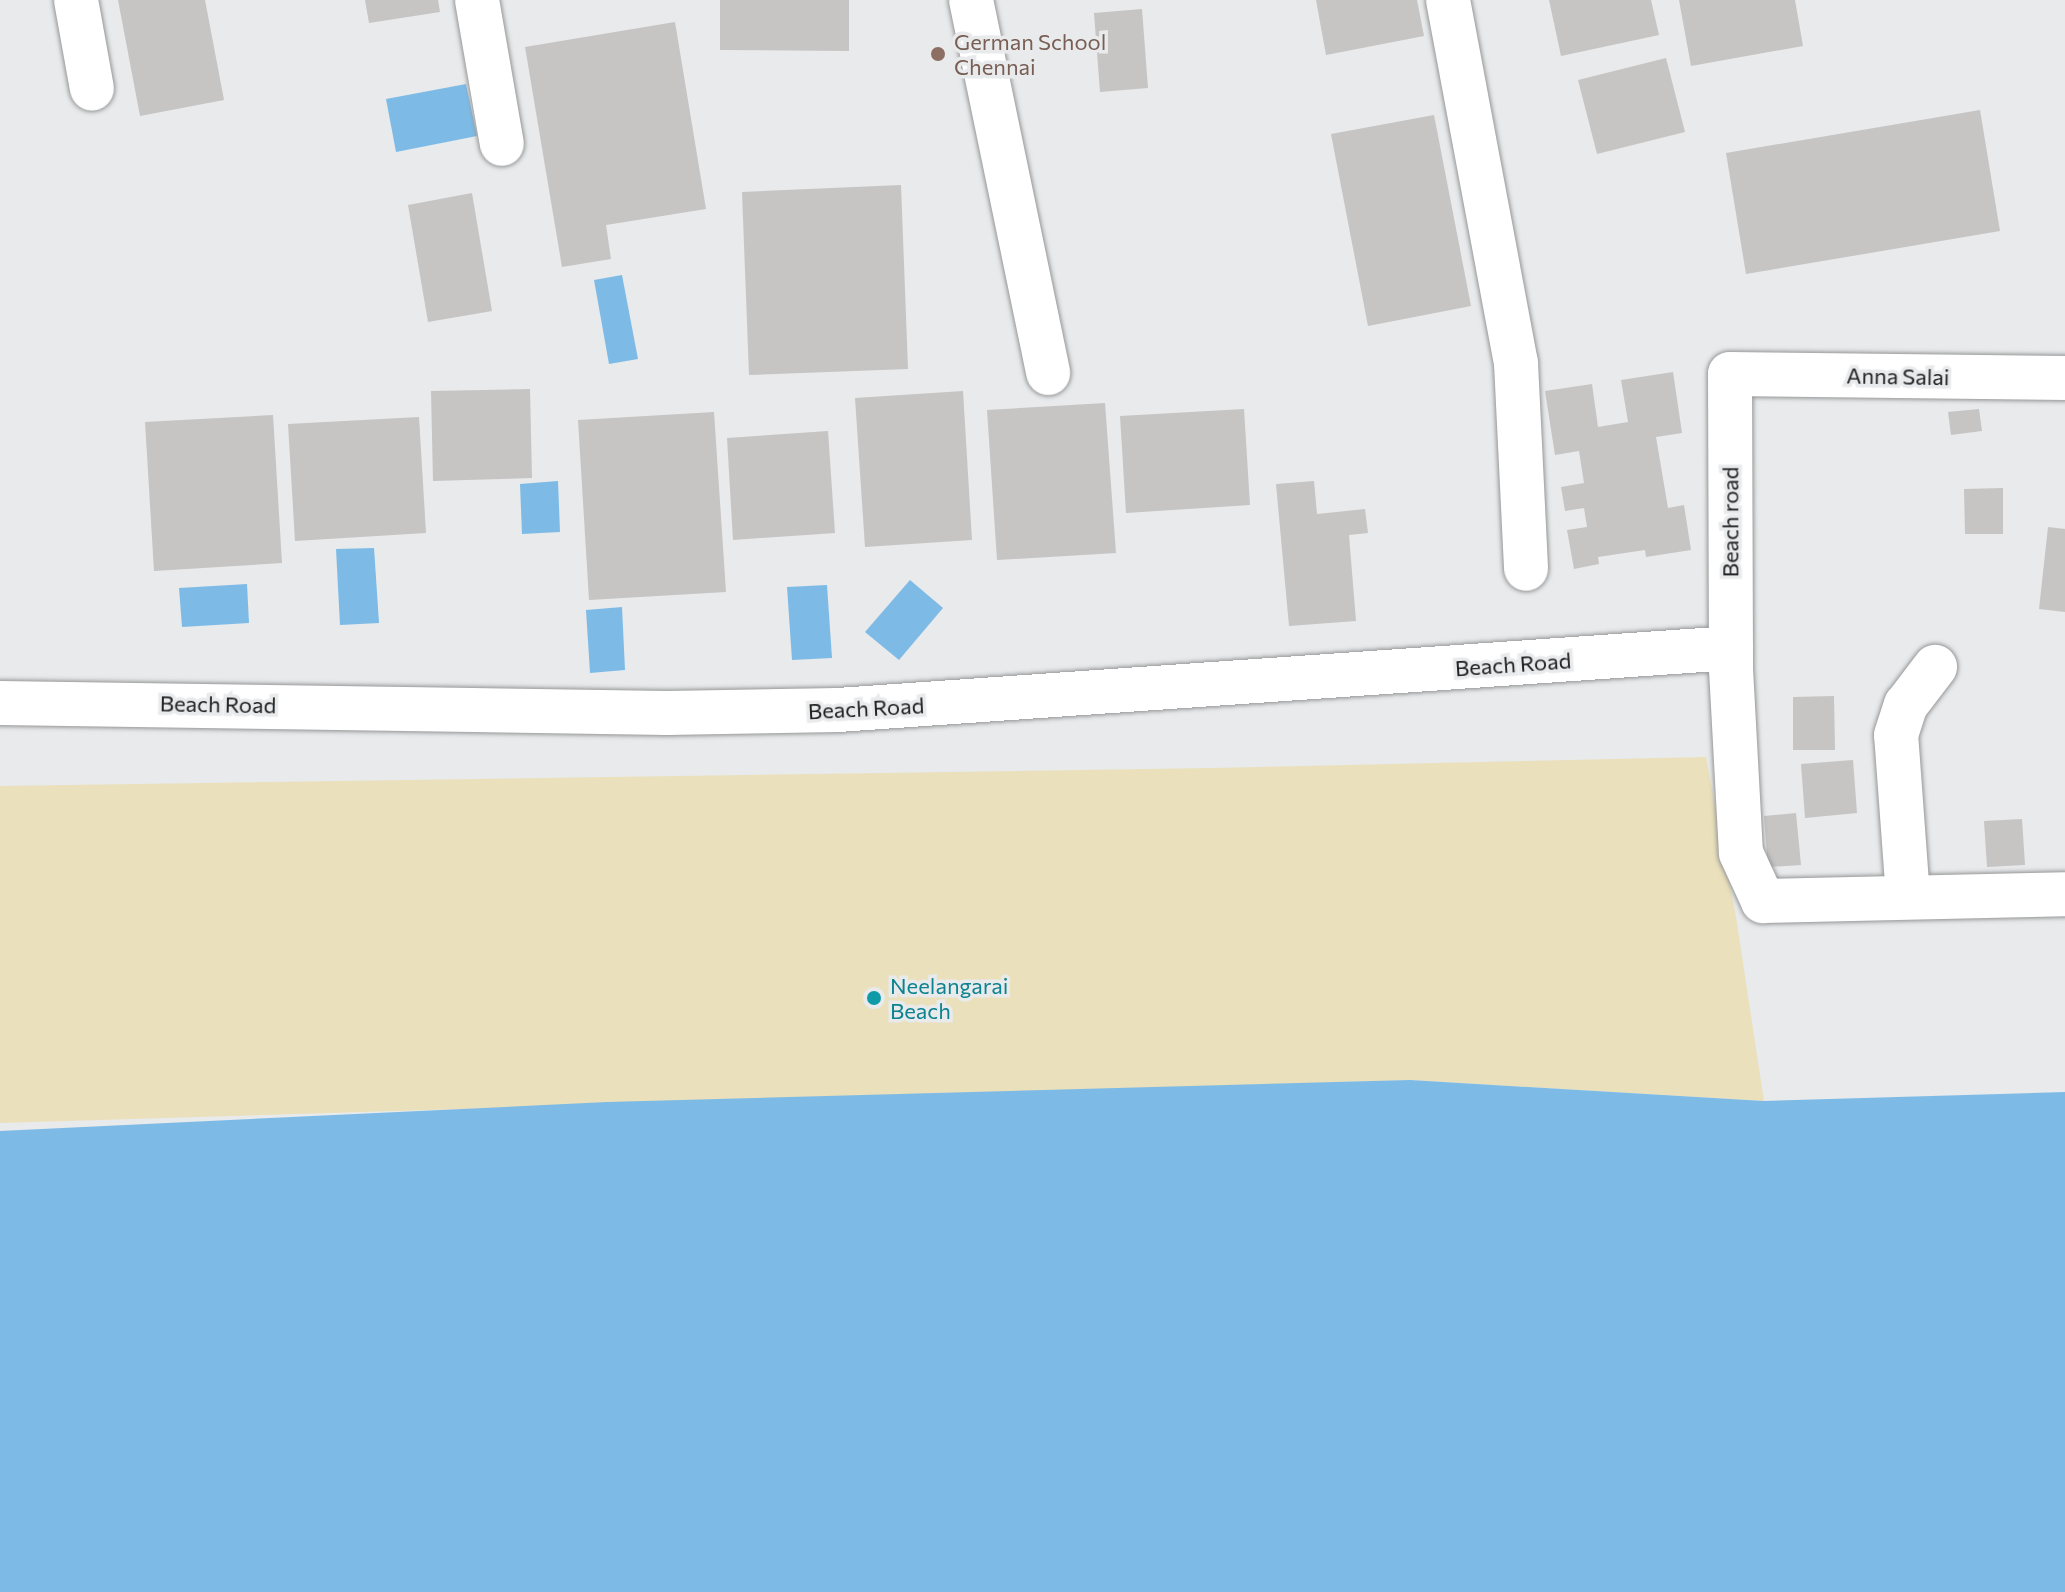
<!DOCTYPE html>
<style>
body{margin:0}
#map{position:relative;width:2065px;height:1592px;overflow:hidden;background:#e8eaeb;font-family:Commissioner,sans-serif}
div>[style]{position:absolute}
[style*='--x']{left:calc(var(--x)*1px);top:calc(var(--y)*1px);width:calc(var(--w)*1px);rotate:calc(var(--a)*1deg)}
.sand>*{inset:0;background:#eae0bb}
.water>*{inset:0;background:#7dbbe6}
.building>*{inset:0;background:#c7c4c4}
.roads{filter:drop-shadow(0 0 2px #969798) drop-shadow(0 0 2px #969798)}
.minor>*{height:44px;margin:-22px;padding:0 22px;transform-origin:22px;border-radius:22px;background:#fff}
.dots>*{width:22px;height:22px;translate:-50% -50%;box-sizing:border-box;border:4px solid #e8eaeb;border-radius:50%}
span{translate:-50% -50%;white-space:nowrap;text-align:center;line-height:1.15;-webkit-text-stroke:7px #e8eaeb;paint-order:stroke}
.education-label{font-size:22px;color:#785e54}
.left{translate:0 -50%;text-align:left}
.street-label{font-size:22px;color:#202021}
.culture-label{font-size:22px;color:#0d838f}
</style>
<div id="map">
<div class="sand">
<div style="clip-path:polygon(1706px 757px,1736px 917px,1764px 1101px,1410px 1080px,0 1123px,0 786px,1212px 768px)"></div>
</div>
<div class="water">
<div style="clip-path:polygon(466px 84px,477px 136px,396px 152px,386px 99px)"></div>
<div style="clip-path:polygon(622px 275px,638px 359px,609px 364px,594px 280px)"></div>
<div style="clip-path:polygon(558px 481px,560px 532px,522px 534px,520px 484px)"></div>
<div style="clip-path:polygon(374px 548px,379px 623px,340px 625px,336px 549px)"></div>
<div style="clip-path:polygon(910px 580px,943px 608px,899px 660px,865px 632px)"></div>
<div style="clip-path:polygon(247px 584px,249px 623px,182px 627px,179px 588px)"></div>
<div style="clip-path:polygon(827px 585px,832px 658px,792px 660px,787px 587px)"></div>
<div style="clip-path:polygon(622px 607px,625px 670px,590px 673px,586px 610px)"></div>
<div style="clip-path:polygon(1410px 1080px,1764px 1101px,2065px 1092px,2065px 1592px,0 1592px,0 1131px,607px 1102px)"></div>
</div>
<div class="building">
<div style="clip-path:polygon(118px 0,205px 0,224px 100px,140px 116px)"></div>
<div style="clip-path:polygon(365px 0,438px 0,440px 12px,369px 23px)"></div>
<div style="clip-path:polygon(720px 0,849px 0,849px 51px,720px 50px)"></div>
<div style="clip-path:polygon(1316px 0,1417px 0,1424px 36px,1326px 55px)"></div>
<div style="clip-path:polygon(1549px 0,1651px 0,1659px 35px,1561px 56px)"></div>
<div style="clip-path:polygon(1679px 0,1795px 0,1803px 46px,1691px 66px)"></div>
<div style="clip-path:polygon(1142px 9px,1148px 88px,1100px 92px,1094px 13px)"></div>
<div style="clip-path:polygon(675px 22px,706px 209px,606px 225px,611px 259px,562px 267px,525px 47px)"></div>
<div style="clip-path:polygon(1666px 58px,1685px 132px,1597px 154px,1578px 80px)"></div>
<div style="clip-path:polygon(1980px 110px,2000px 231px,1746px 274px,1726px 153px)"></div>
<div style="clip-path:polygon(1434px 115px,1471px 306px,1368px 326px,1331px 134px)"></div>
<div style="clip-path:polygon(901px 185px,908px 369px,749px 375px,742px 192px)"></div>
<div style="clip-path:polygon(472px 193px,492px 311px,428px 322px,408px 205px)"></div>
<div style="clip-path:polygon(1673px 372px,1682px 433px,1656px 437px,1668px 508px,1684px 505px,1691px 550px,1646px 557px,1645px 550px,1598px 557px,1599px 564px,1574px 569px,1567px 530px,1587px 527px,1584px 508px,1565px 511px,1561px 487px,1584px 483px,1579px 451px,1555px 455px,1545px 391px,1592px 384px,1598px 427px,1628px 422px,1621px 380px)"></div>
<div style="clip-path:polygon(530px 389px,532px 478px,433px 481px,431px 391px)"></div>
<div style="clip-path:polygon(963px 391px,972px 540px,865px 547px,855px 398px)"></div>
<div style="clip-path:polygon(1105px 403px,1116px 553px,997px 560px,987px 410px)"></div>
<div style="clip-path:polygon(1244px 409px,1250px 505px,1126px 513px,1120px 416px)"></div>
<div style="clip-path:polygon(1979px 409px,1982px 431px,1951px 435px,1948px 412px)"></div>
<div style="clip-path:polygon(714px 412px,726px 592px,589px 600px,578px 420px)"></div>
<div style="clip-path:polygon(273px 415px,282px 563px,154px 571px,145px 422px)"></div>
<div style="clip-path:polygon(419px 417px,426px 533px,295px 541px,288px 424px)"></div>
<div style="clip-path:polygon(828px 431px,835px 533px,733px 540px,727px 438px)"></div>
<div style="clip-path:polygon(1314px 481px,1317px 514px,1365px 509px,1368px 533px,1349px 535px,1356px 621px,1289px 626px,1276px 484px)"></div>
<div style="clip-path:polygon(2003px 488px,2003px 534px,1965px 534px,1964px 489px)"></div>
<div style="clip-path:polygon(2048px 527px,2065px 529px,2065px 612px,2039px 609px)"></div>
<div style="clip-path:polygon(1834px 696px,1835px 750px,1793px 750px,1793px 697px)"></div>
<div style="clip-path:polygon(1853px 760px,1857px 813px,1805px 818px,1801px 764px)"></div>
<div style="clip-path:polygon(1796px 813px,1801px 865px,1768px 867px,1764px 816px)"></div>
<div style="clip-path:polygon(2022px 819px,2025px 865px,1987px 867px,1984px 821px)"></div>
</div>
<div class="roads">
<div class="minor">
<div style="--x:76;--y:0;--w:90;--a:79.8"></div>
<div style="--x:477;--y:0;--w:146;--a:80.2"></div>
<div style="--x:971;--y:0;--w:381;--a:78.3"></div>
<div style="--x:1448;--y:0;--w:369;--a:79.4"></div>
<div style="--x:1516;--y:363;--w:206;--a:87.2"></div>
<div style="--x:2065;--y:378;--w:335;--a:-179.3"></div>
<div style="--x:1730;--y:374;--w:295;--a:89.8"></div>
<div style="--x:1731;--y:669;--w:184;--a:86.9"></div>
<div style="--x:1741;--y:853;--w:53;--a:65.4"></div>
<div style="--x:1763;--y:901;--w:302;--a:-1.3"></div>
<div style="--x:0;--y:703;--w:667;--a:0.86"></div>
<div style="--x:667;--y:713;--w:171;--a:-1"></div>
<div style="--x:838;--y:710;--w:895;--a:-3.97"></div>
<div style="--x:1908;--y:897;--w:162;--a:-94.2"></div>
<div style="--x:1896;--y:735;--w:32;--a:-72"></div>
<div style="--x:1906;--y:705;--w:48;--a:-52.7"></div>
</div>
</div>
<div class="dots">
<div style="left:938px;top:54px;background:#8d6e63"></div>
<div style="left:874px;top:998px;background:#0f9aa8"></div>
</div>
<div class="education-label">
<span class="left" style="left:954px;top:54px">German School<br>Chennai</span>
</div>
<div class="street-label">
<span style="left:1898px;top:376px;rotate:1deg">Anna Salai</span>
<span style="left:1730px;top:522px;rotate:-90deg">Beach road</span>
<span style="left:1513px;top:664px;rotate:-4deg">Beach Road</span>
<span style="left:218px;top:704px;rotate:1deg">Beach Road</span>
<span style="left:866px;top:708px;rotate:-3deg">Beach Road</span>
</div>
<div class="culture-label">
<span class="left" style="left:890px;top:998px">Neelangarai<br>Beach</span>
</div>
</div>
